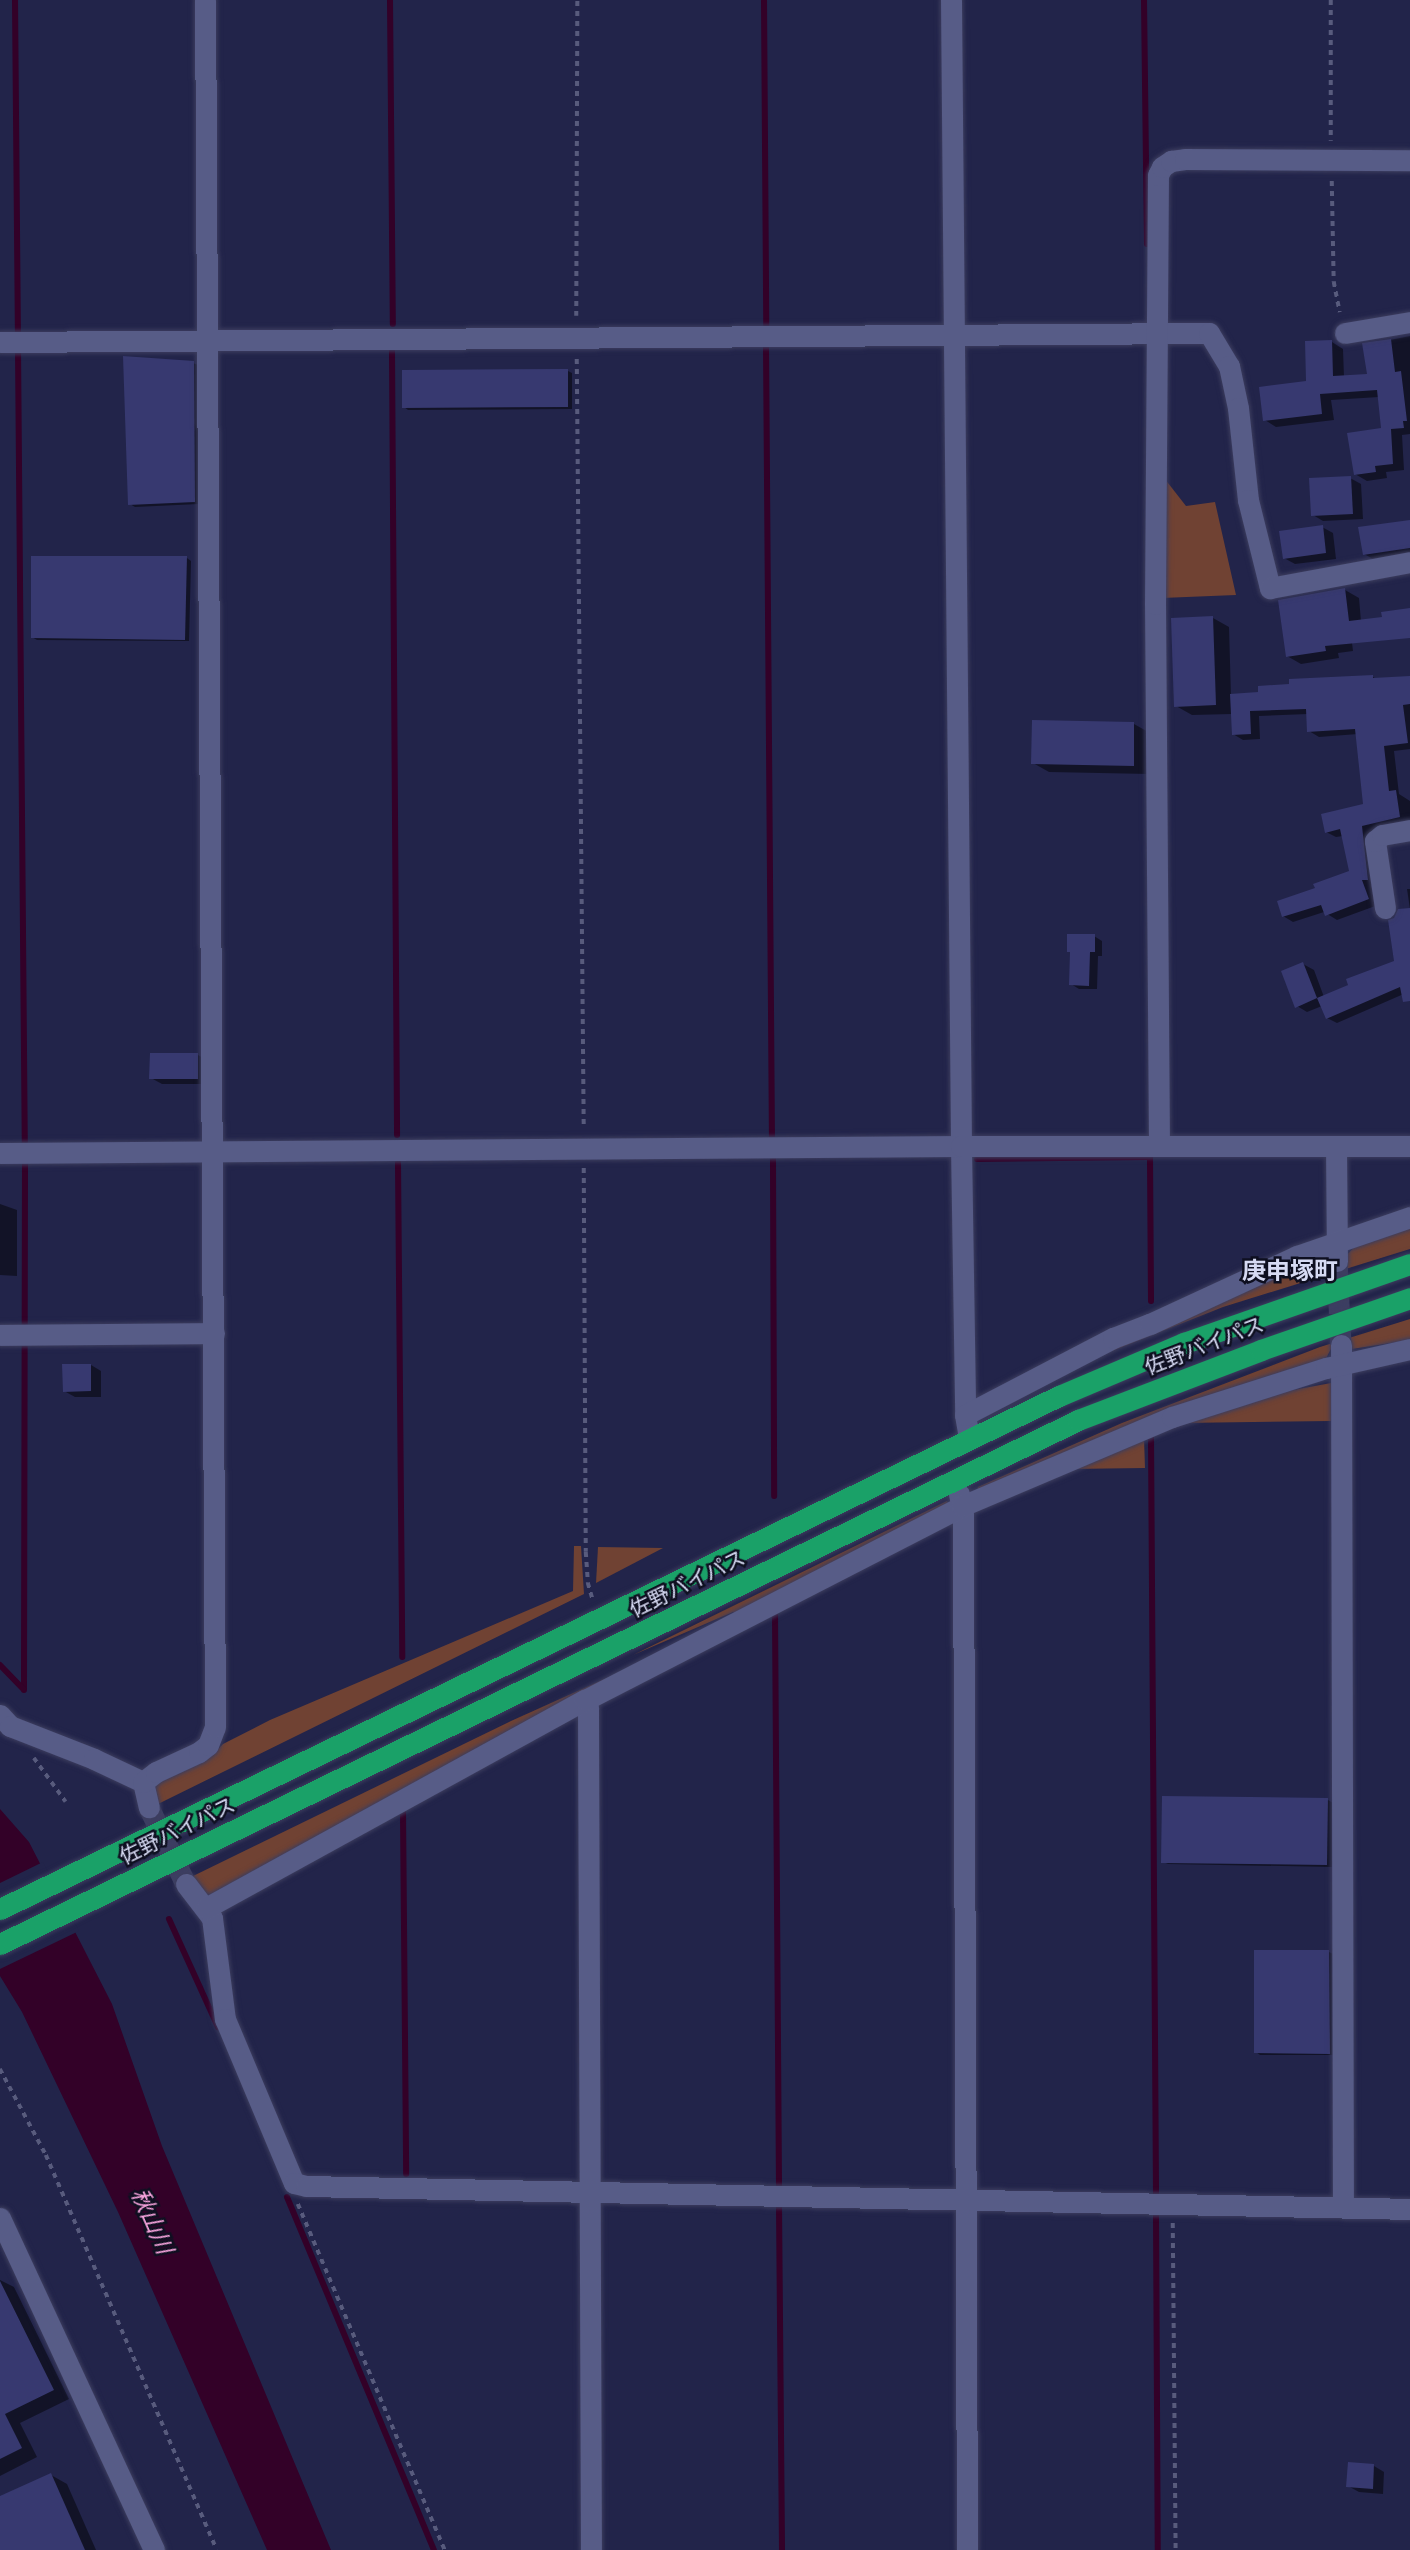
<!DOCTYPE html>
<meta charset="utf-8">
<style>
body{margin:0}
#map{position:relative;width:1410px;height:2550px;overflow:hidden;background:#22244a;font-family:Ubuntu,"Noto Sans JP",sans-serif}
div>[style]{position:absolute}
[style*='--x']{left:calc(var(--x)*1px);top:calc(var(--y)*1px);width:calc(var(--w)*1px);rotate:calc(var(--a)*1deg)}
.green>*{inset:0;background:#704233}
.water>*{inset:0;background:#330128}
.pier>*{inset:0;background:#22244a}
.shadow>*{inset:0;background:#0007}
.stream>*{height:6px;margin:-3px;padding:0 3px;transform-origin:3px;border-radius:3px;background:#330128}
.building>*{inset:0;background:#373970}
.minor-tunnel>*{height:21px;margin-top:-10.5px;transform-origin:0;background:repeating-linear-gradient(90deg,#3d3f63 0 21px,transparent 0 31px)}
.path>*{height:3.5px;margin-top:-1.75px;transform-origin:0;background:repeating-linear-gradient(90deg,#585b7d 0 5px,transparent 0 10px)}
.roads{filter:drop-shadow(0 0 2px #3c3d5e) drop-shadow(0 0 2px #3c3d5e)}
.minor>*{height:21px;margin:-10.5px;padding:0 10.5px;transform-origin:10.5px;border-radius:10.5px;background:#575c87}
.highway>*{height:21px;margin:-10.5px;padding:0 10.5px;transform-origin:10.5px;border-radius:10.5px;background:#1aa168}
span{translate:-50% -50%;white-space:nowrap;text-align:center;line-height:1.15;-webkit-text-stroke:5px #0e0f20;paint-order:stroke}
.street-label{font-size:21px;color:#d6daf3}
.water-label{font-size:23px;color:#f9a5df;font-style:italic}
.quarter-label{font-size:24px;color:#d6daf3;font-weight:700}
</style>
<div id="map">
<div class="green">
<div style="clip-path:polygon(1161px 474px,1186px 506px,1215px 502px,1236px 595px,1162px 598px)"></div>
<div style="clip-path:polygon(1410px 1222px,1410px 1249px,1223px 1307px,1107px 1353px,995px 1405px,1116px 1344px,1322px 1256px,1332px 1263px,1343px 1259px,1361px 1240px)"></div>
<div style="clip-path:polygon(1410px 1319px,1410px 1340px,1352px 1349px,1349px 1344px,1331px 1349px,1324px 1362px,977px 1491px,978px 1487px,1122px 1423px,1320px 1347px)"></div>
<div style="clip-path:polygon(1331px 1383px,1331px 1421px,1180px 1423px,1260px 1396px)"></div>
<div style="clip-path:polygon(1144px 1438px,1145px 1468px,1069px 1469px)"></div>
<div style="clip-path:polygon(947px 1501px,949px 1505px,738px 1614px,733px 1612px,633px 1655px)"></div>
<div style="clip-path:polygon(574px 1546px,581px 1546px,584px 1594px,156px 1805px,154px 1787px,166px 1775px,216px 1751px,223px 1744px,270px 1720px,573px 1591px)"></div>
<div style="clip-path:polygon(598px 1547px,663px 1548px,596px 1583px)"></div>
<div style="clip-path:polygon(680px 1645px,209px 1895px,201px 1893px,191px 1877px,511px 1721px)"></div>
</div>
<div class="water">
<div style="clip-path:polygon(0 1809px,29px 1842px,112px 2004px,162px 2146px,331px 2550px,267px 2550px,118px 2212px,22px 2012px,0 1976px)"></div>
</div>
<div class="pier">
<div style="clip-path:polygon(43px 1862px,79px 1931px,0 1969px,0 1883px)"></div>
</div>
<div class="shadow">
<div style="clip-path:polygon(1410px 336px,1410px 434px,1402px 435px,1404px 470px,1386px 472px,1387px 478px,1367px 481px,1355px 474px,1383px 429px,1379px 397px,1331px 400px,1334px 420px,1276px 427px,1265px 420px,1308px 383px,1332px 342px,1343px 349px,1344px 377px,1369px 375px,1364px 345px)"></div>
<div style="clip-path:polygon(193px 363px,198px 365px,199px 504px,135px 507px,130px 504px)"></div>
<div style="clip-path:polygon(568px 371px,572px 373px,572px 409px,408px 410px,404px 407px)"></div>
<div style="clip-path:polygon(1350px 478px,1361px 484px,1363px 519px,1323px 521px,1313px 515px)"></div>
<div style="clip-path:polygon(1410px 522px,1410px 553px,1375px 560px,1364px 554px)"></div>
<div style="clip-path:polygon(1322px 527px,1333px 533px,1336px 559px,1295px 564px,1284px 558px)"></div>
<div style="clip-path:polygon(187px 558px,191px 561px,189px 641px,37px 640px,32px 637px)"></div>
<div style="clip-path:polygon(1345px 590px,1359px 598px,1362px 633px,1351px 634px,1353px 651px,1338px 653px,1339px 658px,1301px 664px,1287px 656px)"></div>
<div style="clip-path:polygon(1213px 618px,1229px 627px,1231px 696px,1373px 677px,1383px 683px,1410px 686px,1410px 749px,1394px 751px,1399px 794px,1410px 801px,1410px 823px,1372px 831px,1377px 885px,1371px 885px,1378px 905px,1337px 920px,1324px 912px,1293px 922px,1283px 916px,1317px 890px,1351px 872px,1343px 836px,1336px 837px,1326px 832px,1365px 805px,1358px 734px,1319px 737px,1309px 731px,1308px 714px,1259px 716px,1260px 739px,1243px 740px,1233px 734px,1232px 714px,1192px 715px,1176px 706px)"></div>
<div style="clip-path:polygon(1134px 724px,1150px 733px,1149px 774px,1049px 772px,1033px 763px)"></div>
<div style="clip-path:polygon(1407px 889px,1410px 889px,1410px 909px)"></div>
<div style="clip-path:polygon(1410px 915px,1410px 996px,1406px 993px,1337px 1023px,1327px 1018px,1322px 1006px,1307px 1012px,1297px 1006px,1303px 964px,1314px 970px,1324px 997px,1396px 962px)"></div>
<div style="clip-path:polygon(1094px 936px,1102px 941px,1102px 956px,1098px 956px,1097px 989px,1079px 989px,1071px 984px,1072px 953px,1069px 951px)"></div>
<div style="clip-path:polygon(198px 1055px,208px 1061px,208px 1084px,162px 1084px,151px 1078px)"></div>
<div style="clip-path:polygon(0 1204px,17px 1210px,17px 1276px,0 1275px)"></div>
<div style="clip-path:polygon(91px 1365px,101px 1371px,101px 1397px,75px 1397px,64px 1391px)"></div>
<div style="clip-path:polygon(1164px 1797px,1328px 1800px,1333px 1803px,1332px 1867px,1168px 1864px,1163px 1862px)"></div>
<div style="clip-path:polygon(1329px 1952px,1333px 1954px,1334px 2055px,1260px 2055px,1256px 2052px)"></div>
<div style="clip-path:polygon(0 2280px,14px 2287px,69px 2399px,20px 2423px,37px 2457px,0 2476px)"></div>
<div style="clip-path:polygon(1374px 2466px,1384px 2472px,1383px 2494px,1359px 2492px,1348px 2486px)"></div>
<div style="clip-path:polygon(51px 2475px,67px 2484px,96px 2550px,0 2550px,0 2498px)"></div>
</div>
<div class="stream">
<div style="--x:15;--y:0;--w:331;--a:89.5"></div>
<div style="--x:390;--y:0;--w:324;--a:89.5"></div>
<div style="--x:764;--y:0;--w:326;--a:89.6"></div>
<div style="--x:1144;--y:0;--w:244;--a:89.3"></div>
<div style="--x:766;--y:345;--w:793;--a:89.57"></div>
<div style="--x:18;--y:349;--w:813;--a:89.51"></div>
<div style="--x:25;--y:1162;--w:528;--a:90.11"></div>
<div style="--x:392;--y:351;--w:784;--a:89.63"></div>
<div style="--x:773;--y:1159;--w:337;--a:89.8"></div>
<div style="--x:977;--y:1159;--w:173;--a:-0.7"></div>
<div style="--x:1150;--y:1157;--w:144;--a:89.6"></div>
<div style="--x:398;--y:1163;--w:494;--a:89.5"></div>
<div style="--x:1151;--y:1436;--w:758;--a:89.62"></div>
<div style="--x:775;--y:1613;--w:572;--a:89.6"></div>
<div style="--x:0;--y:1665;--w:33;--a:46"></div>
<div style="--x:403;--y:1810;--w:364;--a:89.5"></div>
<div style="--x:169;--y:1919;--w:119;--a:65.6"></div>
<div style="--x:287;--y:2197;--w:382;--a:67.4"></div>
<div style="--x:779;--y:2205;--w:345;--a:89.5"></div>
<div style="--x:1156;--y:2214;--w:336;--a:89.7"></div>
</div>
<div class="building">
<div style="clip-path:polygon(1391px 339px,1395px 372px,1401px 371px,1407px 421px,1403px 421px,1404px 428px,1391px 429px,1393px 464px,1375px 466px,1376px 472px,1354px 475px,1347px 433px,1381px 428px,1377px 390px,1320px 394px,1322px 414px,1263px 421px,1259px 387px,1306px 381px,1305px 341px,1332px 340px,1333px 376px,1367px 374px,1362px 343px)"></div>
<div style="clip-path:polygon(123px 356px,194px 361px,195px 502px,128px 505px)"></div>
<div style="clip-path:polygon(568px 369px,568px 407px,402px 408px,402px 370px)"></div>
<div style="clip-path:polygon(1351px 476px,1353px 514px,1311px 516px,1309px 478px)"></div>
<div style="clip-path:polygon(1410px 520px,1410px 548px,1363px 555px,1358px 527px)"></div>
<div style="clip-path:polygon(1323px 525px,1326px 553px,1283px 559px,1279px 531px)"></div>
<div style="clip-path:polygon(31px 556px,187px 556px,185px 640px,31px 638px)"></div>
<div style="clip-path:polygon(1345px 588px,1349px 621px,1382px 617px,1381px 612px,1410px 608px,1410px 638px,1325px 646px,1326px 651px,1286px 657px,1278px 600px)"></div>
<div style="clip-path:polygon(1213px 616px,1216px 705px,1174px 707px,1171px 618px)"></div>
<div style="clip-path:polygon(1373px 675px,1373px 678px,1410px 676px,1410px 704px,1403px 705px,1408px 743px,1384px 746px,1389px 791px,1396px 790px,1400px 817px,1362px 826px,1368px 880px,1362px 880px,1369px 899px,1325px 916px,1321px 905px,1282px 917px,1277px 901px,1315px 888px,1313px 884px,1349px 871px,1340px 829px,1325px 833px,1321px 814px,1363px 804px,1355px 729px,1307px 732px,1306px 709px,1250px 711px,1251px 734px,1232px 735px,1230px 694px,1258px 692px,1258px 686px,1289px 684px,1289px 679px)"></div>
<div style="clip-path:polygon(1032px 720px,1134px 722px,1134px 766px,1031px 764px)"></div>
<div style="clip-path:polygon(1410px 908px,1410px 1001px,1403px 1002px,1400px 987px,1326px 1019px,1317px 998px,1348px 985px,1346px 979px,1394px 961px,1388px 920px,1394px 918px,1398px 909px)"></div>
<div style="clip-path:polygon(1067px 934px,1095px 934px,1095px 952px,1090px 952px,1089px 986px,1069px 985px,1070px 952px,1067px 952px)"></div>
<div style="clip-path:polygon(1303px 962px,1317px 998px,1295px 1008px,1281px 971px)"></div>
<div style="clip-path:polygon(150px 1053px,198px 1053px,198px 1079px,149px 1079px)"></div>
<div style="clip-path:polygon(62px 1364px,91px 1364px,91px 1391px,63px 1392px)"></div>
<div style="clip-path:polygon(1162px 1796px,1328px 1798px,1327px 1865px,1161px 1863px)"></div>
<div style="clip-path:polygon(1254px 1950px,1329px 1950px,1330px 2054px,1254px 2053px)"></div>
<div style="clip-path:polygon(0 2281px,54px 2390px,5px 2414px,22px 2448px,0 2459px)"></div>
<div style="clip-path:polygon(1348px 2462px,1374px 2464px,1373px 2489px,1346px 2487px)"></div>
<div style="clip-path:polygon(51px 2473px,85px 2550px,0 2550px,0 2496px)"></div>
</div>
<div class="minor-tunnel">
<div style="--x:1337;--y:1261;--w:84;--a:87.3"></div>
<div style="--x:149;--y:1807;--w:85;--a:64.3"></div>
</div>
<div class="path">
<div style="--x:1331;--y:0;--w:141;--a:90"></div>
<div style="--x:1332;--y:181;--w:101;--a:88.9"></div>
<div style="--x:1334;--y:282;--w:31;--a:79"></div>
<div style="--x:576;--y:316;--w:316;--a:-89.8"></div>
<div style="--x:577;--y:359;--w:769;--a:89.48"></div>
<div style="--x:584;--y:1168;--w:384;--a:89.7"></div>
<div style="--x:586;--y:1552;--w:31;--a:86"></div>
<div style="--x:588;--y:1583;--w:18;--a:74"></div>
<div style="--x:34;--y:1758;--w:54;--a:54"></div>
<div style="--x:0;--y:2069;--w:98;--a:61.9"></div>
<div style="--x:46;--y:2155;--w:430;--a:66.6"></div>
<div style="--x:298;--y:2204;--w:376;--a:67"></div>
<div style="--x:1173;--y:2223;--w:327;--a:89.5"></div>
</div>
<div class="roads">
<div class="minor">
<div style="--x:951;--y:0;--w:1146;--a:89.5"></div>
<div style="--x:961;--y:1146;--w:269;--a:89.1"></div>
<div style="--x:965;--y:1415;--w:23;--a:80"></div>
<div style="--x:1345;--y:333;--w:66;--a:-9.6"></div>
<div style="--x:0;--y:342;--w:1209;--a:-0.43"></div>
<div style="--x:1209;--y:333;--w:39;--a:59"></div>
<div style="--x:1229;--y:366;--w:43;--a:77.9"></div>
<div style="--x:1238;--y:408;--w:93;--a:83.8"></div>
<div style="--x:1248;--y:500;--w:91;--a:76"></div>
<div style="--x:1270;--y:588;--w:142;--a:-10.5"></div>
<div style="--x:1385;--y:908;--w:68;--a:-98.5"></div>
<div style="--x:1375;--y:841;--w:9;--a:-41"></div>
<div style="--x:1382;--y:835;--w:28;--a:-10"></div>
<div style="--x:1159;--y:1146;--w:542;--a:-90.42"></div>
<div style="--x:1155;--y:604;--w:429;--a:-89.6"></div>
<div style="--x:1158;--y:175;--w:9;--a:-63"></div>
<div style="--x:1162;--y:167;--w:11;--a:-34"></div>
<div style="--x:1171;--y:161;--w:14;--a:-8"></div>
<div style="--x:1185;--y:159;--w:225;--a:0.3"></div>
<div style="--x:1336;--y:1146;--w:115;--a:89.5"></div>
<div style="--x:0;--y:1153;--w:961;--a:-0.42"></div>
<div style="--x:961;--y:1146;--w:449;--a:0"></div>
<div style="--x:0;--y:1335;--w:214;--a:-0.5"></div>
<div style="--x:1341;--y:1345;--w:861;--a:89.87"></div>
<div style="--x:965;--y:1415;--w:167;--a:-27.5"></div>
<div style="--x:1113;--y:1338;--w:40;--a:-21"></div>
<div style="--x:1150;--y:1324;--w:162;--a:-24.8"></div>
<div style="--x:1297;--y:1256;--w:120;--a:-19"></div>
<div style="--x:959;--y:1494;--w:21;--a:79"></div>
<div style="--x:963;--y:1515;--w:1035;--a:89.78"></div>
<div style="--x:585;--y:1700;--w:9;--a:69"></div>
<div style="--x:588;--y:1708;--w:842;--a:89.8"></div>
<div style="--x:0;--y:1715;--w:15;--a:48"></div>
<div style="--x:10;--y:1726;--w:90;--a:21.4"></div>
<div style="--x:94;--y:1759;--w:54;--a:25.1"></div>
<div style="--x:143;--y:1782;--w:26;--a:77"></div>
<div style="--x:143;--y:1782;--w:16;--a:-38"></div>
<div style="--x:156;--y:1772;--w:47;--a:-24.9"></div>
<div style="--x:199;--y:1752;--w:11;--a:-38"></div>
<div style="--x:208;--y:1745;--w:19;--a:-69"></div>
<div style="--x:215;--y:1727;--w:1727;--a:-90.33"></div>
<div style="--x:186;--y:1884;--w:43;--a:52.6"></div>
<div style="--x:212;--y:1918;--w:102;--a:82.7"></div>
<div style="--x:225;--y:2019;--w:178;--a:67.2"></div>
<div style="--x:294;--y:2183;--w:12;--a:14"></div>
<div style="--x:306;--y:2186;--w:1104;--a:1.19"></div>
<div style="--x:206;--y:1908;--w:432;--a:-28.8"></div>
<div style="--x:585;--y:1700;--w:424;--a:-27.2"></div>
<div style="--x:962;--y:1506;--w:228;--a:-23"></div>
<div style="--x:1172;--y:1417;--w:162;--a:-17.7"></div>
<div style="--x:1326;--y:1368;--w:86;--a:-12.7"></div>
<div style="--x:0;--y:2218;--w:366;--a:65.1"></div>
</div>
<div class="highway">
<div style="--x:0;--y:1909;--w:1177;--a:-25.85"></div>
<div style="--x:1059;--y:1396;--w:136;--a:-23"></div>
<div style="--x:1184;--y:1343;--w:239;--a:-19.3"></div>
<div style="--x:0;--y:1944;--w:1199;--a:-25.92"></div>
<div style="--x:1078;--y:1420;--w:196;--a:-20.9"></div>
<div style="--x:1261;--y:1350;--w:158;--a:-19.2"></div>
</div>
</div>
<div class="street-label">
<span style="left:1204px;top:1345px;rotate:-21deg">佐野バイパス</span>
<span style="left:687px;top:1583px;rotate:-26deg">佐野バイパス</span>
<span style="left:177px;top:1830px;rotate:-26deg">佐野バイパス</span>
</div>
<div class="water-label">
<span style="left:152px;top:2221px;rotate:66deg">秋山川</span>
</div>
<div class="quarter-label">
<span style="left:1290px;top:1271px">庚申塚町</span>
</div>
</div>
